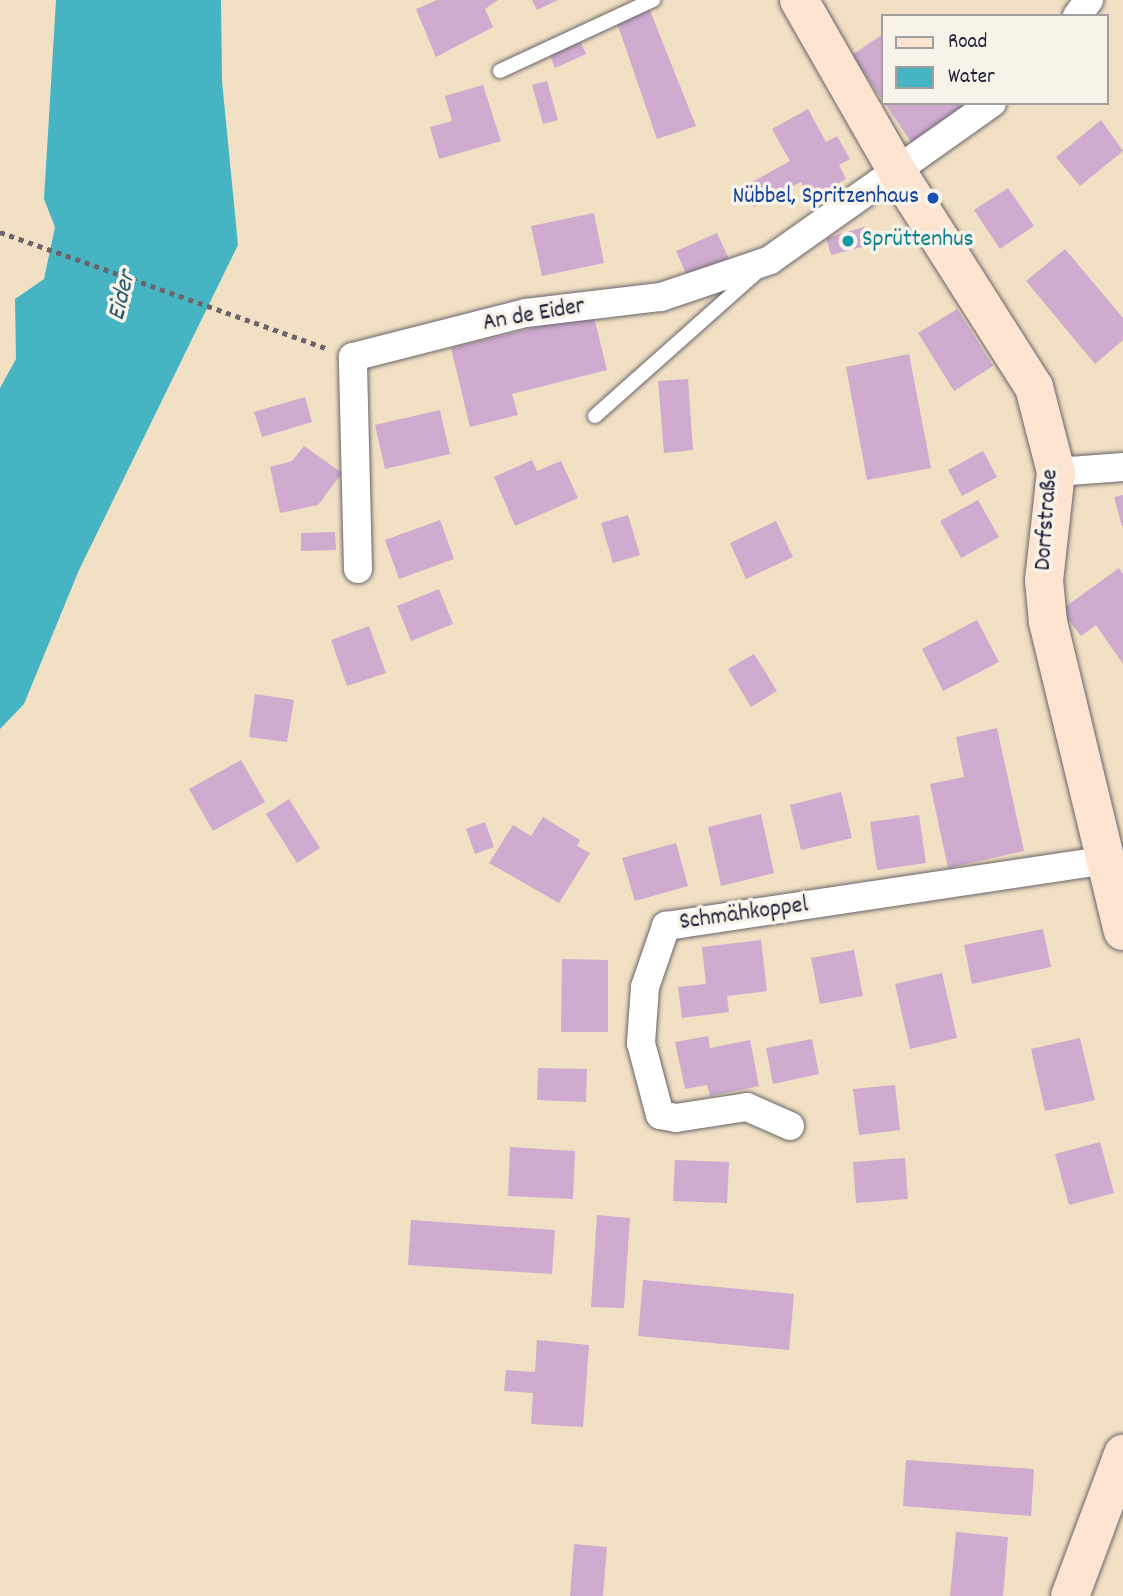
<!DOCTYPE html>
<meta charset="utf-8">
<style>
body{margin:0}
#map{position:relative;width:1123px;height:1596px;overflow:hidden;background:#f1e0c3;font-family:Dekko,sans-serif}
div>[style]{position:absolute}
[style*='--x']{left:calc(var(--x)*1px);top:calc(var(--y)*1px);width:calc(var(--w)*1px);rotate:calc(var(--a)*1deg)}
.water>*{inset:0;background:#46b4c2}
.building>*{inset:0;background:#ceabcf}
.path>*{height:4.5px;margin-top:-2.25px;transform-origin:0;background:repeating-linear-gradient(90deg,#6a646b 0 5px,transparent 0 10px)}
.roads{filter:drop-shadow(0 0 2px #6a646b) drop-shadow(0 0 2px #6a646b)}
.lane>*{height:14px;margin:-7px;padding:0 7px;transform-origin:7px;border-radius:7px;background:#fff}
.street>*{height:28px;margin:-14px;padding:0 14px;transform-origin:14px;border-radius:14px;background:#fff}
.secondary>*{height:38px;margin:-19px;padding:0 19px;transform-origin:19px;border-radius:19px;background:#fde4d1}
.dots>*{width:19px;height:19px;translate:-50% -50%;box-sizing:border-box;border:4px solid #f7f3e8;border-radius:50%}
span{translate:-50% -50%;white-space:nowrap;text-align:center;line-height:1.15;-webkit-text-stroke:7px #f7f3e8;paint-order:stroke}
.transit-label{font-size:24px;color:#164399}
.right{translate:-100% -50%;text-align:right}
.culture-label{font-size:24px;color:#0d838f}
.left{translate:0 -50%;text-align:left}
.street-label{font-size:24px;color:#22223b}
.water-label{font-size:26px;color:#305c71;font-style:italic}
.legend{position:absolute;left:881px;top:14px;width:228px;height:91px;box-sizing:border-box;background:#f7f3e8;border:2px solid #a29fa3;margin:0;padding:9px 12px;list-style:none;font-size:21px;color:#22223b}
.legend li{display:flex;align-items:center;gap:14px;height:35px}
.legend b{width:35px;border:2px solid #a29fa3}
</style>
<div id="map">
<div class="water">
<div style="clip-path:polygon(56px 0,221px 0,222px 81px,238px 245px,79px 570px,24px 704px,0 729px,0 388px,16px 359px,15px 299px,44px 279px,55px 227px,44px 199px)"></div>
</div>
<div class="building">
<div style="clip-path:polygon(437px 0,498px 0,485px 9px,493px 27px,436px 57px,416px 9px)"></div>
<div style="clip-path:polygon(532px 0,558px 0,537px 10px)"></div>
<div style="clip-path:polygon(649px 8px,696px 126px,657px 139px,616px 20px)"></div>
<div style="clip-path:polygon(883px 34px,883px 101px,852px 55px)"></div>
<div style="clip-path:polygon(579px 39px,586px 54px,555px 68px,549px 53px)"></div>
<div style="clip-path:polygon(547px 81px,558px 120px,543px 124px,532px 85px)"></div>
<div style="clip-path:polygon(483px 85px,501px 141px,439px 159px,430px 127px,452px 121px,445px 96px)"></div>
<div style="clip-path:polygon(885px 103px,968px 103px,911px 142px)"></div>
<div style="clip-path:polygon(808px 109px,826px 142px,837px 136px,850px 159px,839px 165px,846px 179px,810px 199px,801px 182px,754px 207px,743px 187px,790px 161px,772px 129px)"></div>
<div style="clip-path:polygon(1101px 120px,1123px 151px,1080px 186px,1056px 157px)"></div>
<div style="clip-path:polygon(1008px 188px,1034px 226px,1000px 249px,974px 210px)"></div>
<div style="clip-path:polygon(594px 213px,604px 263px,542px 276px,531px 226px)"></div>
<div style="clip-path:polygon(864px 227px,870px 245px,831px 255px,826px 238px)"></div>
<div style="clip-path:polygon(717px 233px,729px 259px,688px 278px,676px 251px)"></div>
<div style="clip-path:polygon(1065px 249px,1123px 318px,1123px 340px,1095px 364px,1026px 281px)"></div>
<div style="clip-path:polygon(957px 309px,993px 366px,954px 391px,918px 333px)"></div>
<div style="clip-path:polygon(593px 313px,607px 370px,512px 394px,518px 415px,470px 427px,451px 348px)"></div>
<div style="clip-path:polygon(909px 354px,931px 468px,867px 480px,846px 367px)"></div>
<div style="clip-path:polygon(688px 379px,693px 450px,664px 453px,658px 381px)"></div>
<div style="clip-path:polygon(305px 397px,312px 422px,262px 437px,254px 412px)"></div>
<div style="clip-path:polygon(440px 410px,450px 454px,385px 469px,375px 425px)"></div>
<div style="clip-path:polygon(304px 446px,342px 473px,318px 505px,280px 513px,270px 467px,292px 461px)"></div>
<div style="clip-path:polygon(983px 451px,997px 477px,962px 496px,948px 470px)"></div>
<div style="clip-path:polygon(532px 460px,537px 471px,561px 461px,578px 498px,515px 526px,494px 477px)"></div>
<div style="clip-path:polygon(1123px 495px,1123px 526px,1122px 526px,1114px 497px)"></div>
<div style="clip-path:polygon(978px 500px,999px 537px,961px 558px,940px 521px)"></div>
<div style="clip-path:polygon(628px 515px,640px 555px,613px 563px,601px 523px)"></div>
<div style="clip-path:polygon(440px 520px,454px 559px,399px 579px,385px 540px)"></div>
<div style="clip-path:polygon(776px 521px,793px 557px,746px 579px,730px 543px)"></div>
<div style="clip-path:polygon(335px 532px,336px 550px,301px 551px,301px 533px)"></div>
<div style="clip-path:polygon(1119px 568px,1123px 574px,1123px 664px,1096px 625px,1081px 636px,1061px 610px)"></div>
<div style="clip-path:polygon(439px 589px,453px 624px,411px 641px,397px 606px)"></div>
<div style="clip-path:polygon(977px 620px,999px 662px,943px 691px,922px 649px)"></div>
<div style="clip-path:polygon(369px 626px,386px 673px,347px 686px,331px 640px)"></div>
<div style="clip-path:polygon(754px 654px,777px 691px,751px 707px,728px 669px)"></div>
<div style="clip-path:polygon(255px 694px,294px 700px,287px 742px,249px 737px)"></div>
<div style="clip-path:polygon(997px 728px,1024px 851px,948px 868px,930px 784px,964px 777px,956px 737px)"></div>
<div style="clip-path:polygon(241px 760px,265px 802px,213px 831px,189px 789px)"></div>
<div style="clip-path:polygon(841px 792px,852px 838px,801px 850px,790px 805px)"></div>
<div style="clip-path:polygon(289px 799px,320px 848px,297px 863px,266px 814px)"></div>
<div style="clip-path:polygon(761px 814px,774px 873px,721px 886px,708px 827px)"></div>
<div style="clip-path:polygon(919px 815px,926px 863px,877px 870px,870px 822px)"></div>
<div style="clip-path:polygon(543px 817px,580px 840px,577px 846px,590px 853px,559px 903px,489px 863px,513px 825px,531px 836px)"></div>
<div style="clip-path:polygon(485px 822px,494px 847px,475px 854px,466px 829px)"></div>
<div style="clip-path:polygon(676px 843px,688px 886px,635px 901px,622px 858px)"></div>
<div style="clip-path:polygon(1043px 929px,1051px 967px,972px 984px,964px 945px)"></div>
<div style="clip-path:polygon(761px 940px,767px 991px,727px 996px,729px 1012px,682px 1018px,678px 987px,706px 984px,702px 947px)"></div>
<div style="clip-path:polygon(854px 950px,863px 996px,820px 1004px,811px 958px)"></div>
<div style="clip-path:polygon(562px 959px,608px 960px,608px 1032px,561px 1032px)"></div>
<div style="clip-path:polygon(942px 973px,957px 1038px,910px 1049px,895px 984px)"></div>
<div style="clip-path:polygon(708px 1036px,710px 1048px,750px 1040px,759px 1086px,710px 1096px,707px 1085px,685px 1089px,675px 1042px)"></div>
<div style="clip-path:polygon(1080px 1038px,1095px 1100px,1045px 1111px,1031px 1049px)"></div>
<div style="clip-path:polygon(812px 1039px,819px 1074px,773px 1084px,766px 1048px)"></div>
<div style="clip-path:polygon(538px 1068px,587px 1069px,586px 1102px,537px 1100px)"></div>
<div style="clip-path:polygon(895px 1085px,900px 1130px,859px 1135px,853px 1089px)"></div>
<div style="clip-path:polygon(1100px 1142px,1114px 1193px,1069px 1205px,1055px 1154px)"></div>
<div style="clip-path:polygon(510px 1147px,575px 1151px,573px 1199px,508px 1196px)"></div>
<div style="clip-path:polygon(905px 1158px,908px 1199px,856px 1203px,853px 1162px)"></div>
<div style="clip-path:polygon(675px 1160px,729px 1162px,727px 1203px,673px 1201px)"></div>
<div style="clip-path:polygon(597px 1215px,630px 1218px,624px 1308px,591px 1307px)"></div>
<div style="clip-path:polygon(411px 1220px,555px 1230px,552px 1274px,408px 1265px)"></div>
<div style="clip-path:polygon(643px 1280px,794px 1294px,789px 1350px,638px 1336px)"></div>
<div style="clip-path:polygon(537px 1340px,589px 1345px,583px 1427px,531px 1424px,533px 1393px,504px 1391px,506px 1370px,535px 1372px)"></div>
<div style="clip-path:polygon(906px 1460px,1034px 1469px,1031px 1516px,903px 1506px)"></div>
<div style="clip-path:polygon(956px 1532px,1008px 1537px,1003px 1596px,950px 1596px)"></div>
<div style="clip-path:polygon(574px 1544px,607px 1547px,603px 1596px,570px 1596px)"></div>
</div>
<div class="path">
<div style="--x:0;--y:232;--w:349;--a:19.6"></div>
</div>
<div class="roads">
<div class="lane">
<div style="--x:500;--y:71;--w:169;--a:-24.9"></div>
<div style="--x:595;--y:416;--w:215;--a:-41.6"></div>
</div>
<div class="street">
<div style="--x:1077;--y:16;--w:20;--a:-53"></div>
<div style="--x:1056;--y:472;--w:67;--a:-4.3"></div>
<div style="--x:358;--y:569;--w:212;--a:-91.4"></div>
<div style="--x:353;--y:357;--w:179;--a:-14.3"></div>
<div style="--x:526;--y:313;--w:136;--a:-6.8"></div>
<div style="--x:661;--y:297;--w:115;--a:-18.7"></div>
<div style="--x:770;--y:260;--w:272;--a:-35.3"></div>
<div style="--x:790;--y:1126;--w:47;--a:-156.2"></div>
<div style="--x:747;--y:1107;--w:72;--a:171.2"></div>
<div style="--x:676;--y:1118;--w:16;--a:-169"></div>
<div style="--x:660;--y:1115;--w:74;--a:-104.8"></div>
<div style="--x:641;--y:1043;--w:56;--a:-85.9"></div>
<div style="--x:645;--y:987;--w:65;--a:-71"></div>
<div style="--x:666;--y:926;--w:446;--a:-8.5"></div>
</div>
<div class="secondary">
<div style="--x:799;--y:0;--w:199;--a:60.2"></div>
<div style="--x:898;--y:173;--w:254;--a:57.6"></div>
<div style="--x:1034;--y:387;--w:88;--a:75.5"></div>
<div style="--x:1056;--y:472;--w:109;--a:96.3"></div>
<div style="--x:1044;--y:580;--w:42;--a:84.6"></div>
<div style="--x:1048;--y:622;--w:318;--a:76.4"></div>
<div style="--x:1070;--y:1596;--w:152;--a:-69.5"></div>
</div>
</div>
<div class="dots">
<div style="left:933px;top:198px;background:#1a4fb4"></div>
<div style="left:848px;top:241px;background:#0f9aa8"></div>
</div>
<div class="transit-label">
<span class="right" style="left:919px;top:198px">Nübbel, Spritzenhaus</span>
</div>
<div class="culture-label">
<span class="left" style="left:862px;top:241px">Sprüttenhus</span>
</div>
<div class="street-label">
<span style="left:534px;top:316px;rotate:-10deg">An de Eider</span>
<span style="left:1048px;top:520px;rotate:-86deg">Dorfstraße</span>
<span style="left:744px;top:915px;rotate:-8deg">Schmähkoppel</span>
</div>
<div class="water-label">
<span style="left:123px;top:296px;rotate:-76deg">Eider</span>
</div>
<ul class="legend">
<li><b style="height:9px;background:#fde4d1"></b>Road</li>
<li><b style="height:19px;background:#46b4c2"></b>Water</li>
</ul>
</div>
